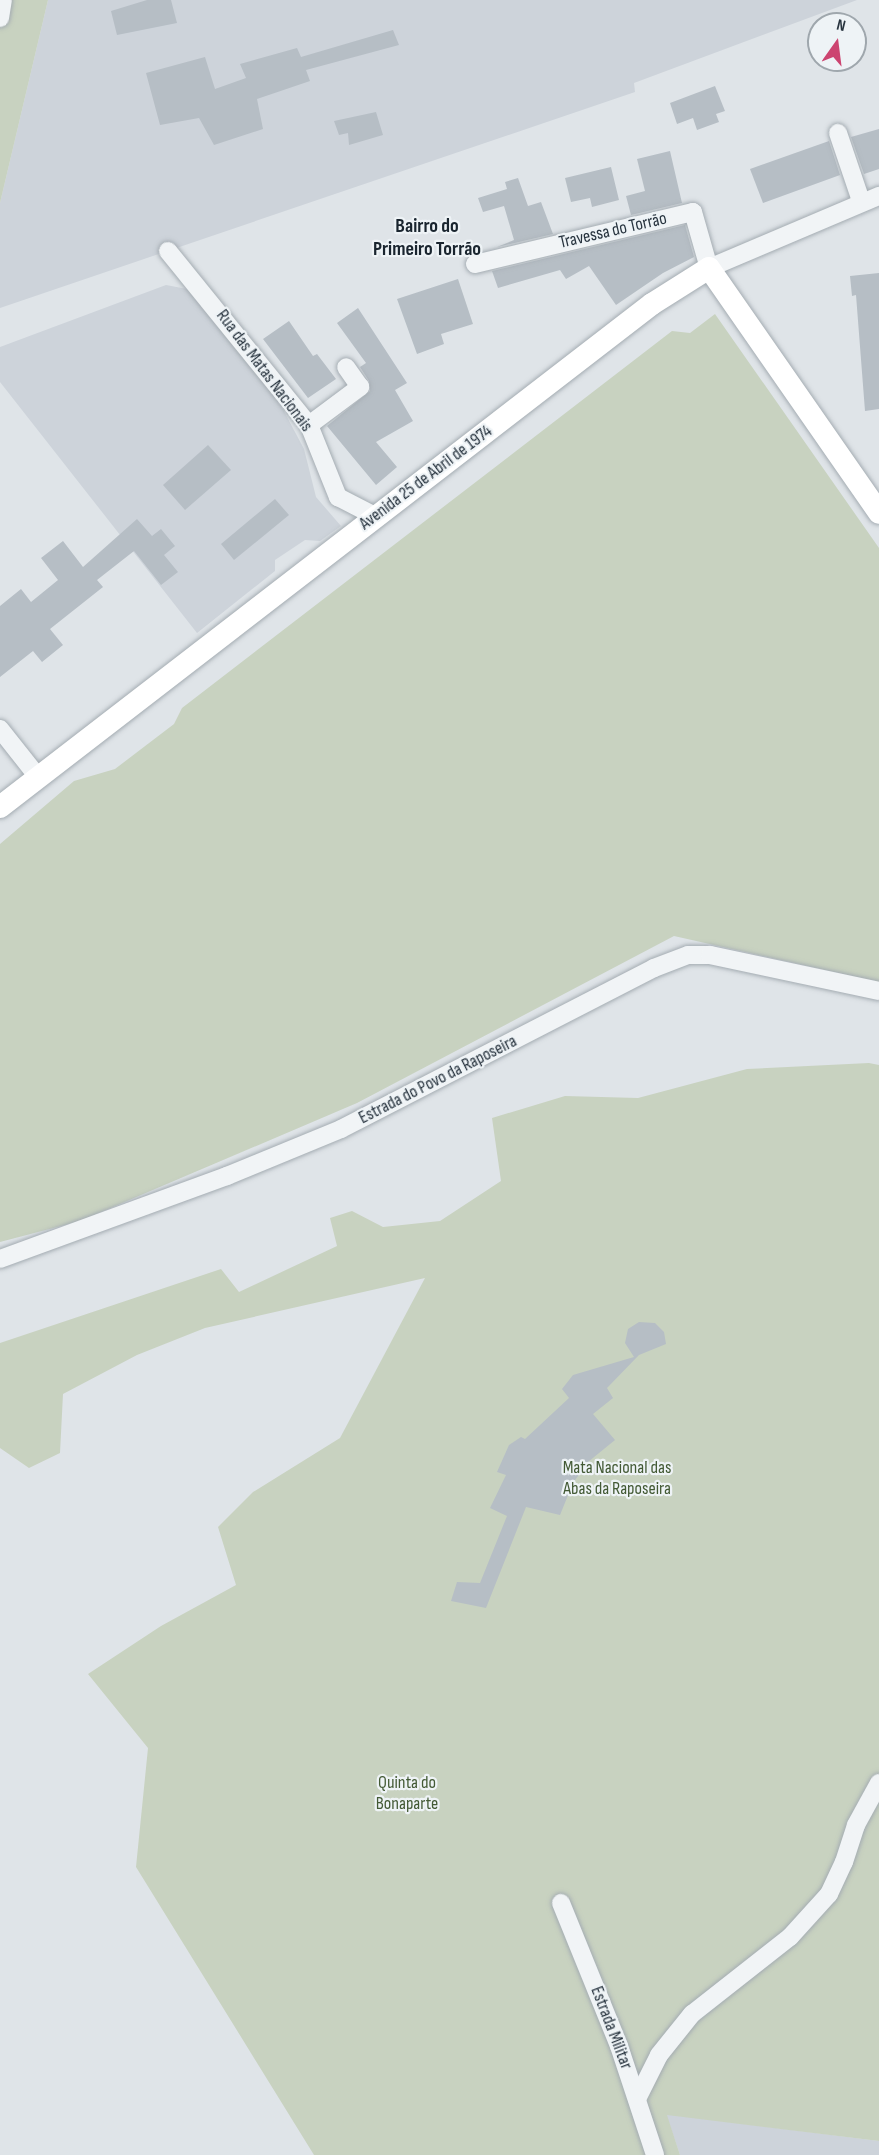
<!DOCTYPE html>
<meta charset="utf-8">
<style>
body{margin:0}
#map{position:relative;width:879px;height:2155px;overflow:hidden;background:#dfe4e8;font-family:"Sofia Sans Condensed",sans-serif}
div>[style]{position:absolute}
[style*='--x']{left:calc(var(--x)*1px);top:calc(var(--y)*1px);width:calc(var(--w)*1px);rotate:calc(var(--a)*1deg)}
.built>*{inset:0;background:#cdd3da}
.green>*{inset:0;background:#c8d2c0}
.building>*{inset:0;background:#b6bec5}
.roads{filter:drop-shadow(0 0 2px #a4acb2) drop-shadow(0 0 2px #a4acb2)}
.minor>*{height:18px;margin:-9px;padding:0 9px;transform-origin:9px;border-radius:9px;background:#f1f4f6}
.major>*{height:22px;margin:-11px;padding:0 11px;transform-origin:11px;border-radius:11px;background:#fff}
span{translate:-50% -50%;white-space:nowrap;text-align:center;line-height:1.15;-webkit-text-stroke:4.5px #eef3f6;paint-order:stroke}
.street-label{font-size:18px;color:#28343f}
.park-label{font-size:18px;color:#435a35}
.neighbourhood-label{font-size:20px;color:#1a252f;font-weight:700}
.north{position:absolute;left:807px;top:12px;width:60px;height:60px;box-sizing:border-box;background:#eef3f6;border:2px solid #9fa7ad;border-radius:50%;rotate:14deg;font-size:16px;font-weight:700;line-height:24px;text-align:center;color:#28343f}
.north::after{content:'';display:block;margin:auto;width:21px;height:27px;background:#cc4470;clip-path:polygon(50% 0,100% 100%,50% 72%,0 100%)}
</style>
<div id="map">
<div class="built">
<div style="clip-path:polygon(48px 0,857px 0,634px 83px,635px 92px,0 308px,0 203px)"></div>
<div style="clip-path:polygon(166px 285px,187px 289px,279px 402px,304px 449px,316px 497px,341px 526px,320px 541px,305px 540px,275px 560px,275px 571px,197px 633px,0 382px,0 347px)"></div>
<div style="clip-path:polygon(666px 2114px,879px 2141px,879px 2155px,680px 2155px)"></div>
</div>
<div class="green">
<div style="clip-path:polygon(0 0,48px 0,0 203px)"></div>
<div style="clip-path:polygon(715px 314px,879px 548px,879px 982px,674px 936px,357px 1103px,80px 1221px,0 1242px,0 844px,74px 781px,115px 769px,174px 724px,182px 708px,672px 331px,690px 333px)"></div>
<div style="clip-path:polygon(869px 1063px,879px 1065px,879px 1775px,859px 1800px,879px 1803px,879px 2141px,667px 2115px,680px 2155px,314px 2155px,136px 1867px,148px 1748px,88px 1674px,161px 1626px,236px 1585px,218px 1527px,253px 1492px,340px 1438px,425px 1278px,205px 1328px,137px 1355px,63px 1394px,60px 1453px,29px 1468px,0 1448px,0 1343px,221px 1269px,239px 1292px,337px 1246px,330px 1218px,352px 1211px,383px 1227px,440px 1221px,501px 1181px,492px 1118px,565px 1096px,638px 1098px,747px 1069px)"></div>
</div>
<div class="building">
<div style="clip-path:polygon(147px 0,171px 0,177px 23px,117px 35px,111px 11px)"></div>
<div style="clip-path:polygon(393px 30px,399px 45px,306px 70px,310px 81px,257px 99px,263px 129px,214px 145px,199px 118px,160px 125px,146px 73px,205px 57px,215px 89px,246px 78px,240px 64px,297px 48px,301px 57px)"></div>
<div style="clip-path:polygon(715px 86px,725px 111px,716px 114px,719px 122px,697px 130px,693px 118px,677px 124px,670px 103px)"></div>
<div style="clip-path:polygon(376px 112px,383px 135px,349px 145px,348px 133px,339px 135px,334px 121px)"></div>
<div style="clip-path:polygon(879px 129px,879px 169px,864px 174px,851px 137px)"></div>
<div style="clip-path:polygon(829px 141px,840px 175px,763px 203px,750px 169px)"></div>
<div style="clip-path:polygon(670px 151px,682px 203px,631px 215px,626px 196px,645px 191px,637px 159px)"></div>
<div style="clip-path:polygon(611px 167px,619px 200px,592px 207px,590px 198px,571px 202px,565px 178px)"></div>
<div style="clip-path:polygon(518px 178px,528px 206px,541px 202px,553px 234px,497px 247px,514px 240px,504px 206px,483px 212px,478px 198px,507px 189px,505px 182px)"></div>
<div style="clip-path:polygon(685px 225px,694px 257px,663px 273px,616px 305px,589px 266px,566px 279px,560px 270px,498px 288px,492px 271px)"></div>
<div style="clip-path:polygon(879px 273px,879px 409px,865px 411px,856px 295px,852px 296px,850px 276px)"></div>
<div style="clip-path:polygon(458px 279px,473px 324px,441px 334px,444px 344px,417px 354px,397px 299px)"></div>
<div style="clip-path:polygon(358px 308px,407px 383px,395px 390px,413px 421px,376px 442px,397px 467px,376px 485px,327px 426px,370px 391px,369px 381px,360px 367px,366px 363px,337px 323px)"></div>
<div style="clip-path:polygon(289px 321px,313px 356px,317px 354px,336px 379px,308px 398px,263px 339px)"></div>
<div style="clip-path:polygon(208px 445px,231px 470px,185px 510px,163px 485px)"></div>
<div style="clip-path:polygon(275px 499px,289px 515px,234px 560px,221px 544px)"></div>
<div style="clip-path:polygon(137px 519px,152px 536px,161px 529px,175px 546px,164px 555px,178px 572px,161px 585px,134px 551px,97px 580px,103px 587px,50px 629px,63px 645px,42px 662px,33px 651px,0 677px,0 606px,21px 589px,31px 602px,58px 580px,41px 558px,63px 541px,83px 567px)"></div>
<div style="clip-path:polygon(639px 1322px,655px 1323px,664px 1332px,666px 1344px,639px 1355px,607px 1388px,613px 1398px,593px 1414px,615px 1440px,588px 1462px,573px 1483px,560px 1515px,526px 1507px,486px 1608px,451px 1601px,457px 1582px,480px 1583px,507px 1516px,490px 1508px,506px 1475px,497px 1472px,509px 1445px,521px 1437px,525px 1439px,569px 1398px,562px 1389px,573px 1375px,634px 1357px,625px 1343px,628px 1329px)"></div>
</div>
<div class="roads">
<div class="minor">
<div style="--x:0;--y:18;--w:18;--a:-81"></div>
<div style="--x:838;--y:133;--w:72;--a:71.3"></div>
<div style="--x:168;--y:251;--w:224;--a:51"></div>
<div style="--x:309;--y:425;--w:78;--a:68.1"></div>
<div style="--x:338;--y:497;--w:42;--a:27.2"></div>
<div style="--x:475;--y:264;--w:224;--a:-13.4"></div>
<div style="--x:693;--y:212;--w:58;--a:74.1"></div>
<div style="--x:709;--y:268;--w:185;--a:-23"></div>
<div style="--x:309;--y:425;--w:64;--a:-36.7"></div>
<div style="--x:360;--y:387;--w:24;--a:-125"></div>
<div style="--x:0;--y:729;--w:61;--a:51.6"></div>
<div style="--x:0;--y:1259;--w:242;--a:-20.1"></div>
<div style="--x:227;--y:1176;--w:123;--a:-22.4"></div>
<div style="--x:341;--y:1129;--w:352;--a:-27.2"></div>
<div style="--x:654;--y:968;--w:36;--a:-21"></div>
<div style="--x:688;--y:955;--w:22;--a:0"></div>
<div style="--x:710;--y:955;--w:173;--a:12"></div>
<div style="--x:561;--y:1903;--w:154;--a:67.9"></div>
<div style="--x:619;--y:2046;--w:115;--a:71.7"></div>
<div style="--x:637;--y:2099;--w:49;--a:-63.4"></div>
<div style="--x:659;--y:2055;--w:53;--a:-51.2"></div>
<div style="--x:692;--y:2014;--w:125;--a:-38.2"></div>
<div style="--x:790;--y:1937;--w:58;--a:-47.8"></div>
<div style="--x:829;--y:1894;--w:35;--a:-65"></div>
<div style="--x:844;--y:1862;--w:39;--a:-72"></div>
<div style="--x:856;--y:1825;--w:48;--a:-61.3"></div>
</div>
<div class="major">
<div style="--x:0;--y:807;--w:823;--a:-37.65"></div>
<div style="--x:652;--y:304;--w:67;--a:-32.3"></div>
<div style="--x:709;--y:268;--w:298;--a:55.2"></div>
</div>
</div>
<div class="street-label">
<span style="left:613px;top:231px;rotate:-13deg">Travessa do Torrão</span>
<span style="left:264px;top:371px;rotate:53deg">Rua das Matas Nacionais</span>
<span style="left:426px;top:478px;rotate:-37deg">Avenida 25 de Abril de 1974</span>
<span style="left:438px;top:1080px;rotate:-27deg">Estrada do Povo da Raposeira</span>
<span style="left:611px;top:2028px;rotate:69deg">Estrada Militar</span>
</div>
<div class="park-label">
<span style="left:617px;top:1479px">Mata Nacional das<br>Abas da Raposeira</span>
<span style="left:407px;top:1794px">Quinta do<br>Bonaparte</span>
</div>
<div class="neighbourhood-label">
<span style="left:427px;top:238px">Bairro do<br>Primeiro Torrão</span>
</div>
<div class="north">N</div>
</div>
